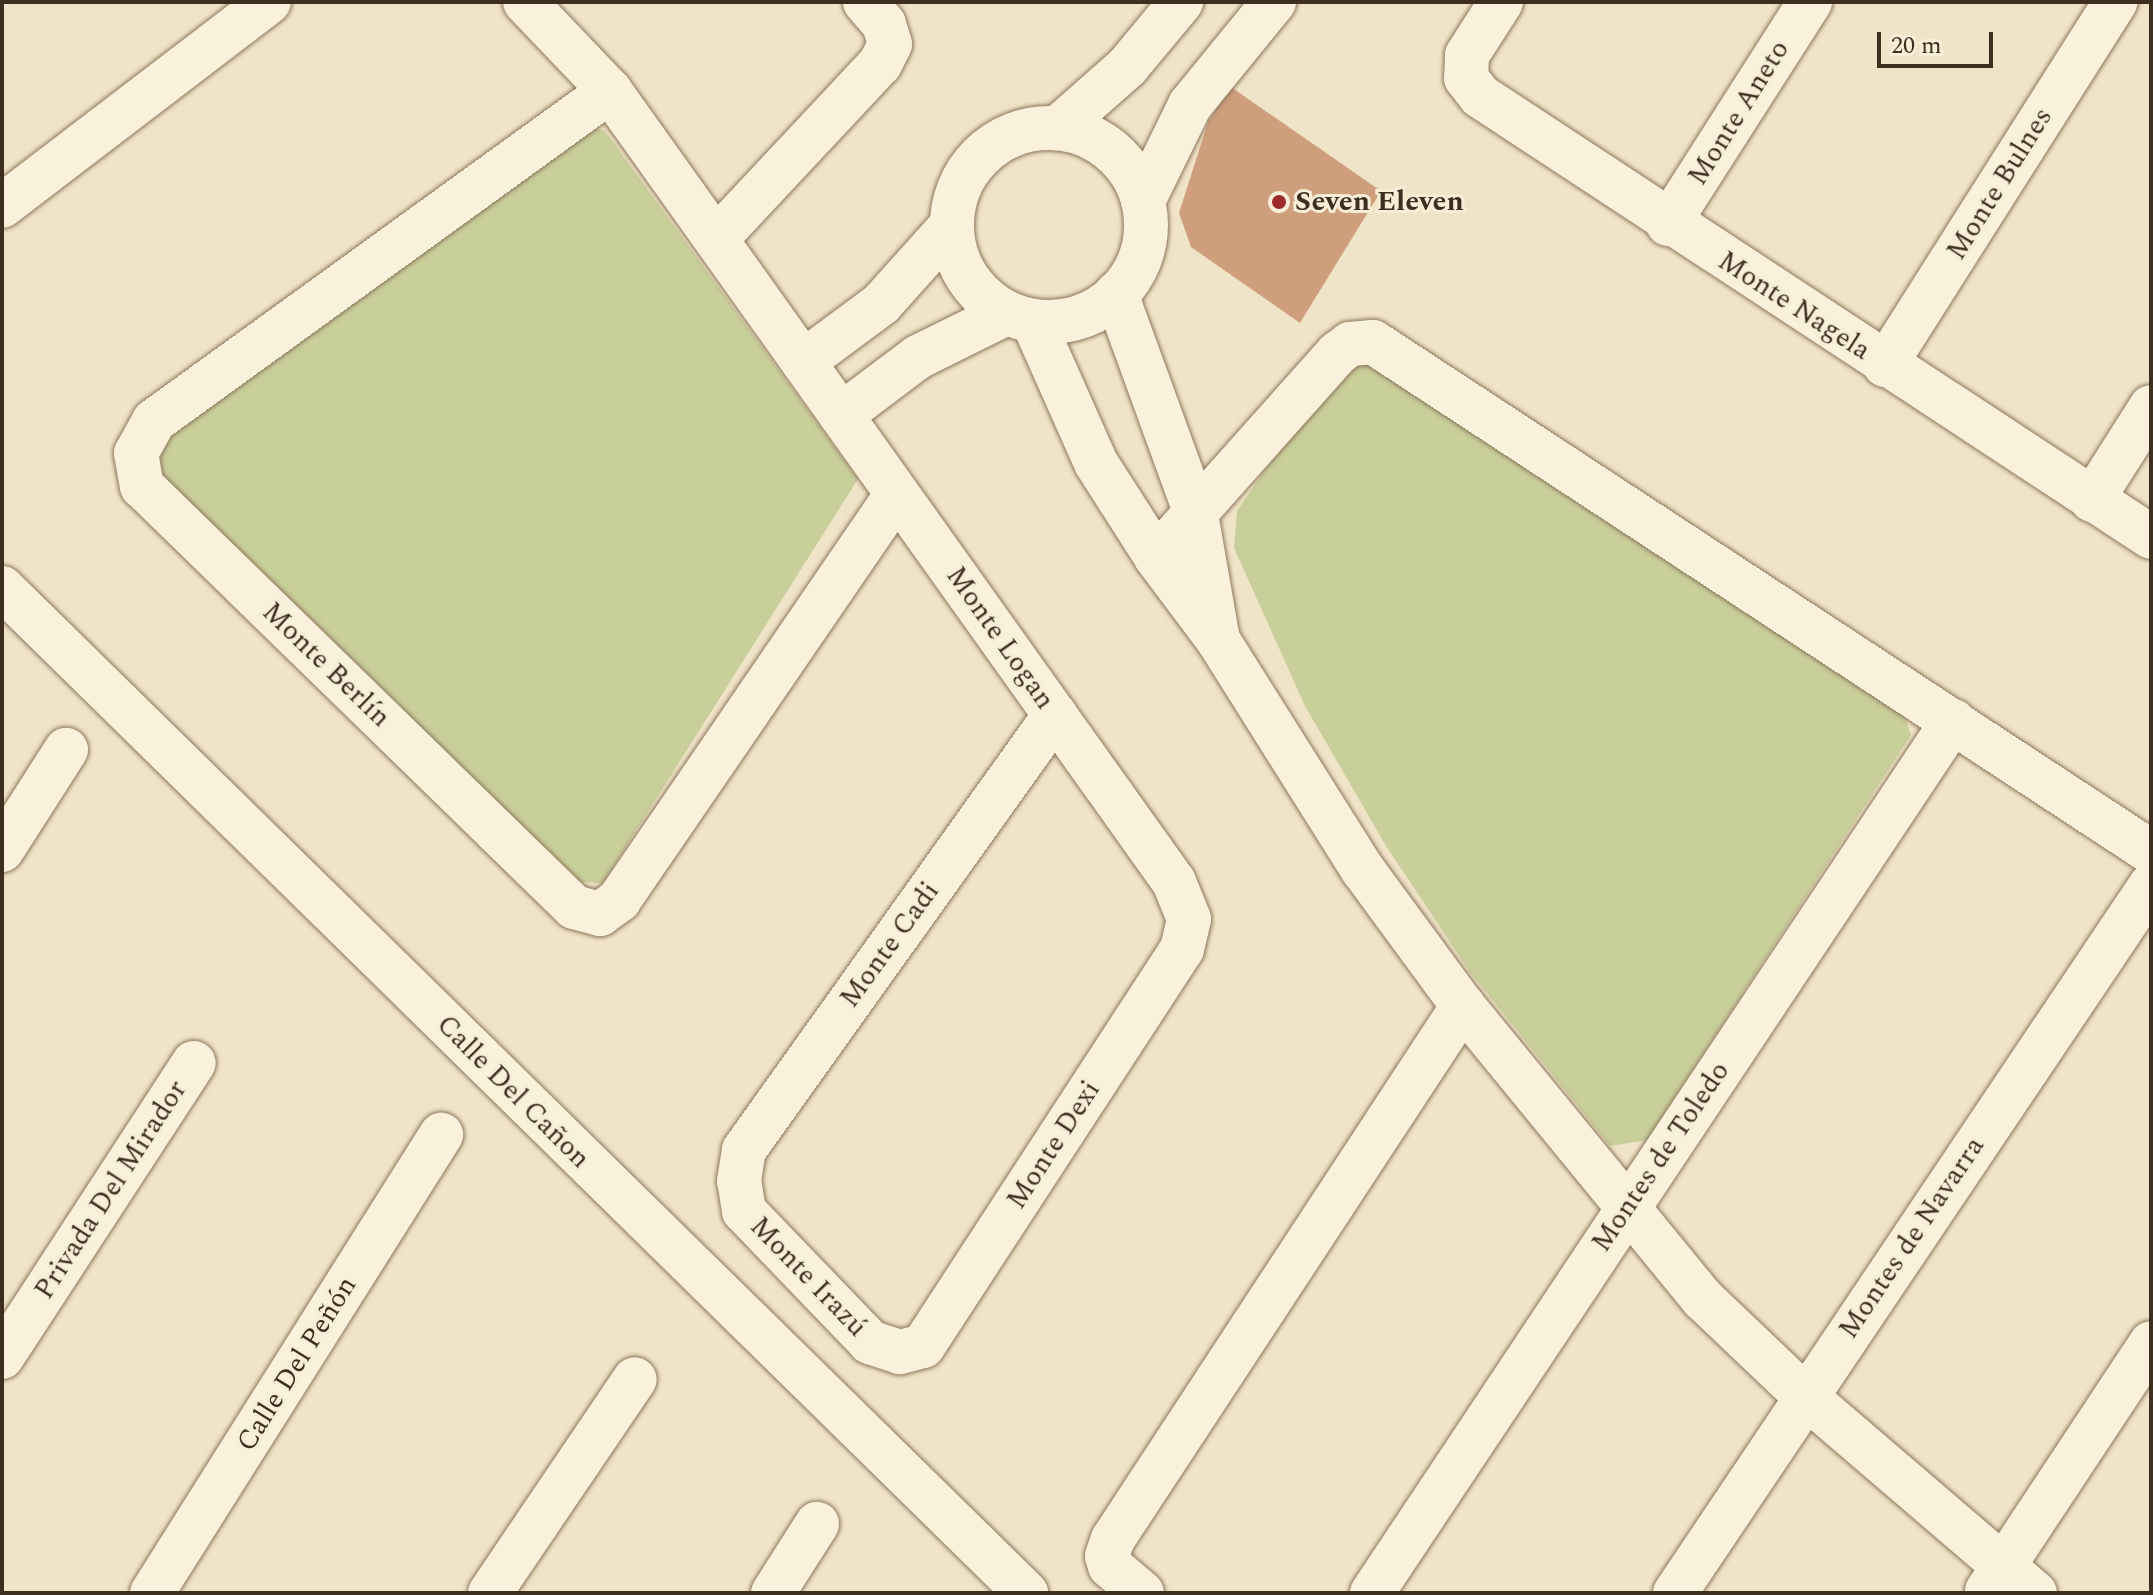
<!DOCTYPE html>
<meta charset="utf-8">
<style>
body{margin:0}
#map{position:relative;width:2153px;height:1595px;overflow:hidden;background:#f0e4c8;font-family:Spectral,serif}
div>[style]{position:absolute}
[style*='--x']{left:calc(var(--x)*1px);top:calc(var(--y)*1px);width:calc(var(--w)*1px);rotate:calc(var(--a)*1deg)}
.green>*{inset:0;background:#c9cf9b}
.building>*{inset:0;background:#cf9f7d}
.roads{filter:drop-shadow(0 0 2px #8d765c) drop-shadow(0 0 2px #8d765c)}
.minor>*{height:44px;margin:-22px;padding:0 22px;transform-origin:22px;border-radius:22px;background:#faf1dc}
.minor>.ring{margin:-22px;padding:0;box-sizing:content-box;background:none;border:44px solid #faf1dc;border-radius:50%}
.dots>*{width:22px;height:22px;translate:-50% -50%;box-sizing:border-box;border:4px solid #f7eed8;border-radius:50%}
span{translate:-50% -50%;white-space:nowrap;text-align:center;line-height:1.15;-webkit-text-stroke:6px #f7eed8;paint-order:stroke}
.street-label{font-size:28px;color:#3d2e20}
.poi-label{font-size:28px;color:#3d2e20;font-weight:700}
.left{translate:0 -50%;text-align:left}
.frame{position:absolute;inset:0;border:4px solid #3d2e20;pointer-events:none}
.scale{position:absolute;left:1877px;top:32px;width:116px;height:36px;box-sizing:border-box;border:4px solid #3d2e20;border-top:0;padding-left:10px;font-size:24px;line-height:28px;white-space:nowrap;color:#3d2e20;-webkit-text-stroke:6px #f7eed8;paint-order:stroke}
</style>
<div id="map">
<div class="green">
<div style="clip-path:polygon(589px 126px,605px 131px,858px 479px,603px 883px,571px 882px,158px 478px,163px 441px)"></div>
<div style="clip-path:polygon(1376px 361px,1902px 708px,1911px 735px,1647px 1140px,1610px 1146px,1470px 972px,1386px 846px,1305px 706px,1234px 548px,1237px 511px,1334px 369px)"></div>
</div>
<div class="building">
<div style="clip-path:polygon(1231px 87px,1381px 191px,1300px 323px,1191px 247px,1179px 213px,1208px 122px)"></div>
</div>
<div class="roads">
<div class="minor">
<div style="--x:525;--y:2;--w:123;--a:46.3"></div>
<div style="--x:610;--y:91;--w:971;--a:54.51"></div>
<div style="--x:1174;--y:882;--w:40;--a:68"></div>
<div style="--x:1189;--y:919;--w:31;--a:103"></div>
<div style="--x:1182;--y:949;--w:474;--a:123.1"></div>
<div style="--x:923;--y:1346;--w:24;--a:165"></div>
<div style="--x:900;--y:1352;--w:32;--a:-162"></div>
<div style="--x:870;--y:1342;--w:182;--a:-133.9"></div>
<div style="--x:744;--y:1211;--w:30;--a:-99"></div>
<div style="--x:739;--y:1181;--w:31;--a:-81"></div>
<div style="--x:744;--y:1150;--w:535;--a:-54.44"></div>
<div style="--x:1501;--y:2;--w:63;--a:122.7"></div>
<div style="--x:1467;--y:55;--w:23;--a:92"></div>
<div style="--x:1466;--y:78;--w:23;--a:52"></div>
<div style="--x:1480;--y:96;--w:803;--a:33.31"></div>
<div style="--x:610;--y:91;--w:563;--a:144.11"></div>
<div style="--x:154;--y:421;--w:37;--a:119"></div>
<div style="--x:136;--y:453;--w:34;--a:80"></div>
<div style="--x:142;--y:486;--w:603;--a:44.26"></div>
<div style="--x:574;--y:907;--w:27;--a:15"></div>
<div style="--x:600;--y:914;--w:24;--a:-36"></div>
<div style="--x:619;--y:900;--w:492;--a:-55.6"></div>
<div style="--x:1059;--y:127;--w:91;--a:-41.4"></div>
<div style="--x:1127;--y:67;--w:85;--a:-50.3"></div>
<div class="ring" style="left:952px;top:128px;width:150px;height:150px"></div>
<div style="--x:1143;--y:201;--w:107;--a:-63.9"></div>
<div style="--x:1190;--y:105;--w:133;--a:-50.8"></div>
<div style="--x:2;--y:206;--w:336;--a:-37.4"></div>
<div style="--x:1668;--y:224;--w:264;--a:-57.4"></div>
<div style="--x:716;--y:239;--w:240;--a:-46.9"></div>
<div style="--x:880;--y:64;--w:22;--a:-63"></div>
<div style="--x:890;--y:44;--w:21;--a:-107"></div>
<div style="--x:884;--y:24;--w:29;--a:-131"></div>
<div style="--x:1116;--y:294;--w:234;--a:70"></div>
<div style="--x:1196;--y:514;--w:122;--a:80.1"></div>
<div style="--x:1033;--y:321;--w:155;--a:66.1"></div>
<div style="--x:1096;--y:463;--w:112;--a:57.4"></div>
<div style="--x:1156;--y:557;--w:104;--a:53.2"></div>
<div style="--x:1218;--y:640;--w:272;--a:57.8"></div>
<div style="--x:1363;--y:870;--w:169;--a:53.7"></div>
<div style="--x:1463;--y:1006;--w:379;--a:50.7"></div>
<div style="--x:1703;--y:1299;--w:141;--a:43.6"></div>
<div style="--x:1805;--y:1396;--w:303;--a:40.6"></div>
<div style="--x:803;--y:362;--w:97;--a:-36.6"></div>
<div style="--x:881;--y:304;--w:106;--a:-48.1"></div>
<div style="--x:1885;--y:365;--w:430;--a:-57.6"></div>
<div style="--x:841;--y:415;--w:96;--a:-37"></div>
<div style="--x:918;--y:357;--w:99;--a:-26.3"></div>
<div style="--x:2092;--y:500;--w:110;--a:-57.6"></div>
<div style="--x:1156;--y:557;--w:273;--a:-48.3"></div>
<div style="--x:1338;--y:353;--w:15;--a:-37"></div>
<div style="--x:1350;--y:344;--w:23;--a:-5"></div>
<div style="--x:1373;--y:342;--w:930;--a:33.25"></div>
<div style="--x:2;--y:588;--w:1435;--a:44.46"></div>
<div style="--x:2;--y:850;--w:119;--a:-57.4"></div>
<div style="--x:2;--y:1357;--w:351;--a:-56.9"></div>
<div style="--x:1987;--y:1591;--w:297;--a:-56.5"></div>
<div style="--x:152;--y:1593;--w:542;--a:-57.75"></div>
<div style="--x:490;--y:1593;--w:258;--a:-55.9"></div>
<div style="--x:773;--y:1593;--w:82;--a:-57.5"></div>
<div style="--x:1142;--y:1593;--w:42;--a:-139.8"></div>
<div style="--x:1110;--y:1566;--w:10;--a:-107"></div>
<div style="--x:1107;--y:1556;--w:18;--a:-71"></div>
<div style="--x:1113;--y:1539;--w:638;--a:-56.71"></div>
<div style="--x:1372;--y:1593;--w:1048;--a:-56.33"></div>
<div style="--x:1675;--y:1593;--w:853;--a:-56.09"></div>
</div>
</div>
<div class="dots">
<div style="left:1279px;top:202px;background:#9e2a2b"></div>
</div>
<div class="street-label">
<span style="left:1739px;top:113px;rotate:-58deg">Monte Aneto</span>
<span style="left:2000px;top:184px;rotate:-58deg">Monte Bulnes</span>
<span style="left:1794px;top:306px;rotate:33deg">Monte Nagela</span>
<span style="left:1000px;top:638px;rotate:55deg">Monte Logan</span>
<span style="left:326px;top:665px;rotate:44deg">Monte Berlín</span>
<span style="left:890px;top:945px;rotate:-54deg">Monte Cadi</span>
<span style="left:513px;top:1092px;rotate:45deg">Calle Del Cañon</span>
<span style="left:1054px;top:1145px;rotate:-57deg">Monte Dexi</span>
<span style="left:1661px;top:1157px;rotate:-56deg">Montes de Toledo</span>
<span style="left:111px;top:1190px;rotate:-57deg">Privada Del Mirador</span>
<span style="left:1912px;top:1238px;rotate:-56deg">Montes de Navarra</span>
<span style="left:808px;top:1277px;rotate:46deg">Monte Irazú</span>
<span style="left:297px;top:1364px;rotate:-58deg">Calle Del Peñón</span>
</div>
<div class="poi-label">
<span class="left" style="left:1295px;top:202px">Seven Eleven</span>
</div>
<div class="frame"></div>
<div class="scale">20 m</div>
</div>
